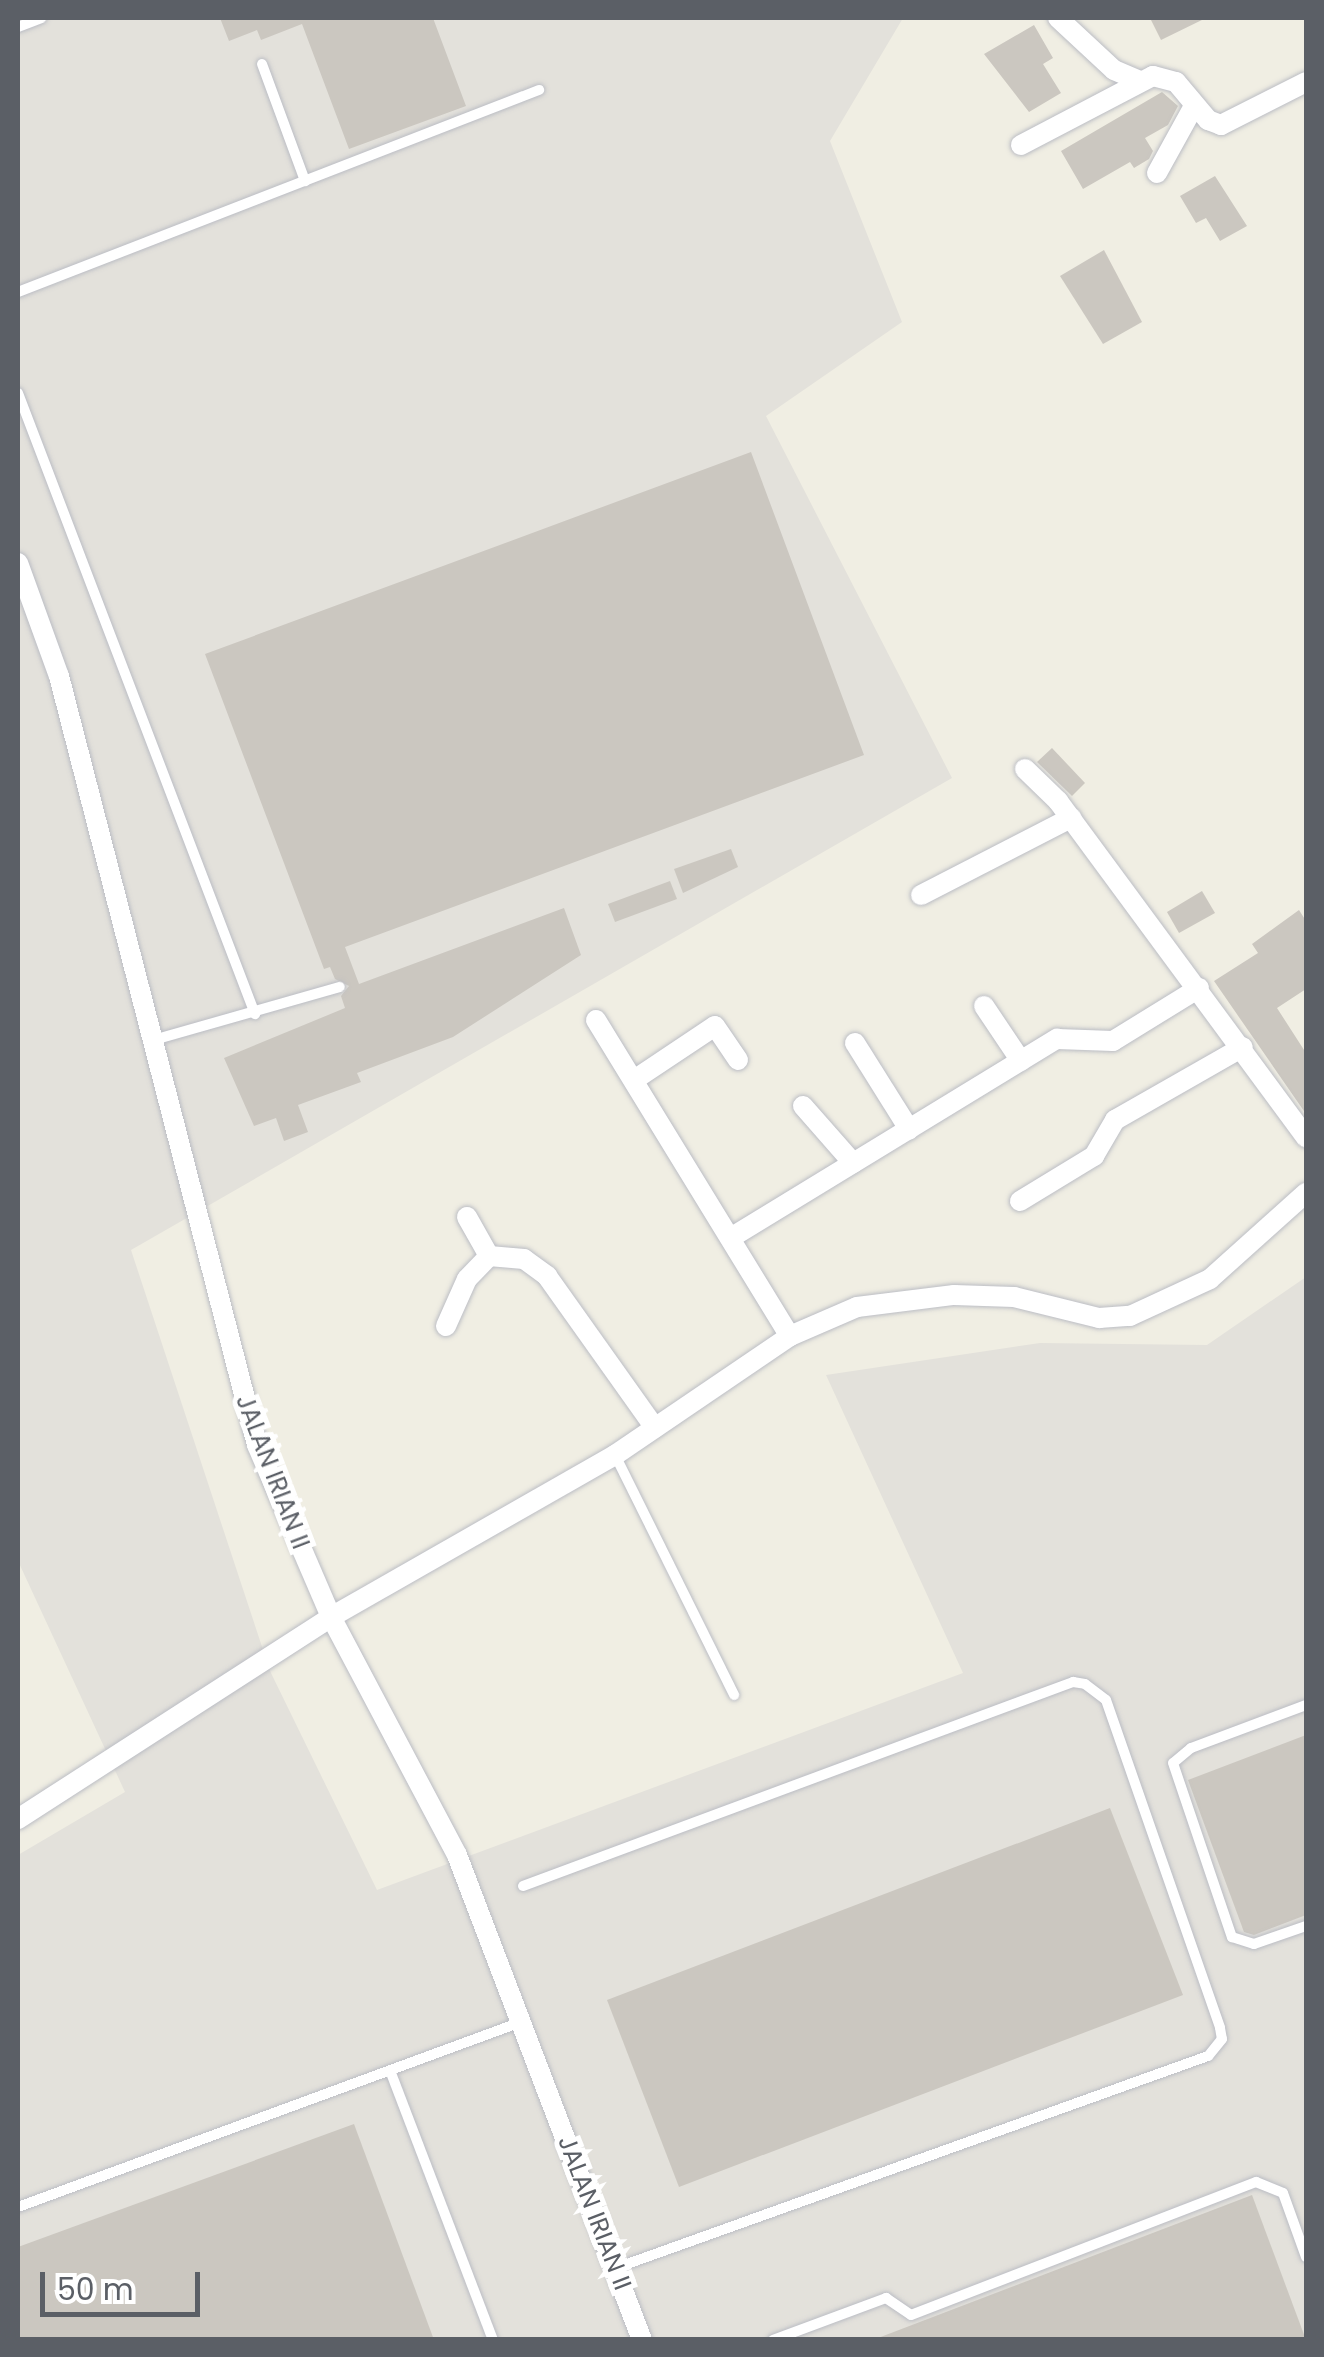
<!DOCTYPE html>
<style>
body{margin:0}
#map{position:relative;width:1324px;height:2357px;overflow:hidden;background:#f0eee3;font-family:Poppins,sans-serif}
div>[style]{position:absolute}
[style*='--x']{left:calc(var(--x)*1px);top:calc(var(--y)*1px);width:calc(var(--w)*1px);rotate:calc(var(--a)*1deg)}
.industrial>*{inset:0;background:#e3e1db}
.building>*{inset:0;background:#cbc7c0}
.roads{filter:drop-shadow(0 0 2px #bbbdc4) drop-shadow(0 0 2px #bbbdc4)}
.service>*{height:10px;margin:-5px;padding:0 5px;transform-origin:5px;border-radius:5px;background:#fff}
.minor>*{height:20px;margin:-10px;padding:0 10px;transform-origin:10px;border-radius:10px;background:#fff}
span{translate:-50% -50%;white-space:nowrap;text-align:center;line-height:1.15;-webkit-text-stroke:10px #fff;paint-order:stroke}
.street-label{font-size:25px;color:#5b5f66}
.frame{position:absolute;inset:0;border:20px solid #5b5f66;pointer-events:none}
.scale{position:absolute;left:40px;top:2272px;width:160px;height:45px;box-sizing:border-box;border:5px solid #5b5f66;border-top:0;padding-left:12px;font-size:30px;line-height:35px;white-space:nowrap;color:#5b5f66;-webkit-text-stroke:8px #fff;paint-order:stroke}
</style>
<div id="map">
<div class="industrial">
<div style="clip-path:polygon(18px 18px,903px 18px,830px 141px,902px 322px,766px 416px,952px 778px,131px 1250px,270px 1671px,377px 1890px,963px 1673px,826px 1375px,1040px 1343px,1207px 1345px,1306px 1277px,1306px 2339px,18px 2339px,18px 1855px,125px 1792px,18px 1561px)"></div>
</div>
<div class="building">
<div style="clip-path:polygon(220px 18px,433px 18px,466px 106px,349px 149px,302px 24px,261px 40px,257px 30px,229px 41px)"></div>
<div style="clip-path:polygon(1150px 18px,1206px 18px,1161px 40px)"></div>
<div style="clip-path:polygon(1034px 25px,1053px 58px,1043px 64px,1061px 93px,1029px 112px,984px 54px)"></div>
<div style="clip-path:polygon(1162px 92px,1178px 106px,1168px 125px,1145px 138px,1153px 151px,1149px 159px,1134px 168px,1130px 162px,1083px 189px,1061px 151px)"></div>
<div style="clip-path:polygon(1215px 176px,1247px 226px,1220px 241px,1206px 218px,1196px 223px,1180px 196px)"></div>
<div style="clip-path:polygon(1104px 250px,1142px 322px,1103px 344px,1060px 276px)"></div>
<div style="clip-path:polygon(751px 452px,864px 755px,345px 947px,359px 984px,564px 908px,581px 955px,453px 1037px,357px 1073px,361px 1082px,298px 1105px,308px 1132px,284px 1141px,276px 1118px,254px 1126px,224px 1058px,345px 1008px,341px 996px,349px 986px,335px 979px,330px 967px,324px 969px,205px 654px)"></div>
<div style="clip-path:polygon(1052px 748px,1085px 783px,1072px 796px,1037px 762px)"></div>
<div style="clip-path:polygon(731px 849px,738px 867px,683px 893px,674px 869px)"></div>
<div style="clip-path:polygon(670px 881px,677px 899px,615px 922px,608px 904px)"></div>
<div style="clip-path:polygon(1202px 891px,1215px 913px,1179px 933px,1167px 912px)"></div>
<div style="clip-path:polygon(1299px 910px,1306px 921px,1306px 989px,1277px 1008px,1306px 1053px,1306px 1114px,1214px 981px,1258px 953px,1252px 944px)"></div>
<div style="clip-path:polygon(1306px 1735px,1306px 1915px,1254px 1935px,1244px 1932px,1188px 1780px)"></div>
<div style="clip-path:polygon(1110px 1808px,1183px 1995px,679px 2187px,607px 2000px)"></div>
<div style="clip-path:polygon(354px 2124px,434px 2340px,18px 2340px,18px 2247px)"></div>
<div style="clip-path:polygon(1252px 2195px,1306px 2340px,878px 2340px,878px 2338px)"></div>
</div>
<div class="roads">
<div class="service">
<div style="--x:18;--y:27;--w:25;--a:-21"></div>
<div style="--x:262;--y:64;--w:125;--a:69.8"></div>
<div style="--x:18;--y:292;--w:559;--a:-21.19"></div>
<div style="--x:18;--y:393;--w:665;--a:69.11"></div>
<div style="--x:157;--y:1039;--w:190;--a:-15.9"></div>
<div style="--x:615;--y:1455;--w:268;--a:63.6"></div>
<div style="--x:1306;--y:1705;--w:123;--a:159.5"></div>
<div style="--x:1191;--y:1748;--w:23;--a:140"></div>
<div style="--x:1173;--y:1763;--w:184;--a:71.3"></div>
<div style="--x:1232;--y:1937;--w:23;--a:18"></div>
<div style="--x:1254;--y:1944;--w:55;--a:-19.1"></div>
<div style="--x:523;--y:1886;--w:587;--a:-20.35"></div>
<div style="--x:1073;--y:1682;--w:12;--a:9"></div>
<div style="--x:1085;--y:1684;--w:26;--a:37"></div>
<div style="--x:1106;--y:1700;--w:347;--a:70.8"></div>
<div style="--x:1220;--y:2028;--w:11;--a:80"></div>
<div style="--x:1222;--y:2039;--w:22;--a:129"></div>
<div style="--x:1208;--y:2056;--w:629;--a:160.3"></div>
<div style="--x:391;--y:2073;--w:286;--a:69.1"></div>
<div style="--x:18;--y:2207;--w:536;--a:-20.19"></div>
<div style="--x:773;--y:2340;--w:121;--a:-20.4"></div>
<div style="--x:886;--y:2298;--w:30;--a:34"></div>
<div style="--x:911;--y:2315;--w:370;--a:-21.1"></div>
<div style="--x:1256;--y:2182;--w:29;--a:22"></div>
<div style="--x:1283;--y:2193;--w:68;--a:70.2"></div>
</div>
<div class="minor">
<div style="--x:1058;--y:18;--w:76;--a:42.9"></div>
<div style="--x:1114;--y:70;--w:28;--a:23"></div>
<div style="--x:1021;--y:145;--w:149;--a:-27.6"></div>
<div style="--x:1153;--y:76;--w:24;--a:15"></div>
<div style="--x:1176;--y:82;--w:50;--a:49.9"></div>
<div style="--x:1208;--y:120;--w:14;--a:21"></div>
<div style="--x:1221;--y:125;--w:95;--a:-26.8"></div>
<div style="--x:1157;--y:173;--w:77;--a:-61.1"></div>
<div style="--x:18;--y:563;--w:120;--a:70.1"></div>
<div style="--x:59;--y:676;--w:794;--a:75.56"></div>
<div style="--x:257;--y:1445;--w:187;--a:66.7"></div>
<div style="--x:331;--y:1617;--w:269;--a:62.1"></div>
<div style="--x:457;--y:1855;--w:519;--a:69.12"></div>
<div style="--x:1025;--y:769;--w:46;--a:44.1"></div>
<div style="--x:1058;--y:801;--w:418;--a:53.6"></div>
<div style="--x:921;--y:895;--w:169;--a:-27.2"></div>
<div style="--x:984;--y:1006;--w:66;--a:56.1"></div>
<div style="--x:596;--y:1020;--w:371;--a:58.5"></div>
<div style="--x:855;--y:1043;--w:102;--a:57.9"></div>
<div style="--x:634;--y:1080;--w:97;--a:-33.7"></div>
<div style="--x:715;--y:1026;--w:41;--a:55.9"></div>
<div style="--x:803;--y:1106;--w:76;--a:48.7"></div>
<div style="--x:1020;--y:1201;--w:87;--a:-31.3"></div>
<div style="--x:1094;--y:1156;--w:42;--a:-59.7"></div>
<div style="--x:1115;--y:1120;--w:147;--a:-29.7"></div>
<div style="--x:467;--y:1217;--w:45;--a:60.6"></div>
<div style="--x:489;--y:1256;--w:35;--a:5"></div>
<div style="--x:524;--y:1259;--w:29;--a:36"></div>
<div style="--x:547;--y:1276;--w:186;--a:54.6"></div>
<div style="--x:732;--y:1237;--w:381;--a:-31.4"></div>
<div style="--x:1057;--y:1039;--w:56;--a:2"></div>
<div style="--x:1113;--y:1041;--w:101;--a:-31.6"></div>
<div style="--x:446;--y:1326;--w:51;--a:-65.9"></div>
<div style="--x:467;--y:1279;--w:32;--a:-46"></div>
<div style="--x:18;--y:1819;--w:373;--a:-32.8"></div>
<div style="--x:331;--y:1617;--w:327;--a:-29.7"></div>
<div style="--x:615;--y:1455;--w:212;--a:-34.2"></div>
<div style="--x:790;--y:1336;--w:73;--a:-23.4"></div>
<div style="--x:857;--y:1307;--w:98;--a:-7.1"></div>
<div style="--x:954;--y:1295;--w:60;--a:1.9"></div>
<div style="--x:1014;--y:1297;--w:88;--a:13.9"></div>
<div style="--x:1099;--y:1318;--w:31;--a:-4"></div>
<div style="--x:1130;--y:1316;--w:88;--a:-24.8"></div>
<div style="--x:1210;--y:1279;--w:129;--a:-41.9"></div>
</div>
</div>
<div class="street-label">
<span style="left:272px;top:1472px;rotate:69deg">JALAN IRIAN II</span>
<span style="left:594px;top:2213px;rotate:69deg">JALAN IRIAN II</span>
</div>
<div class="frame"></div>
<div class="scale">50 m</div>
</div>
